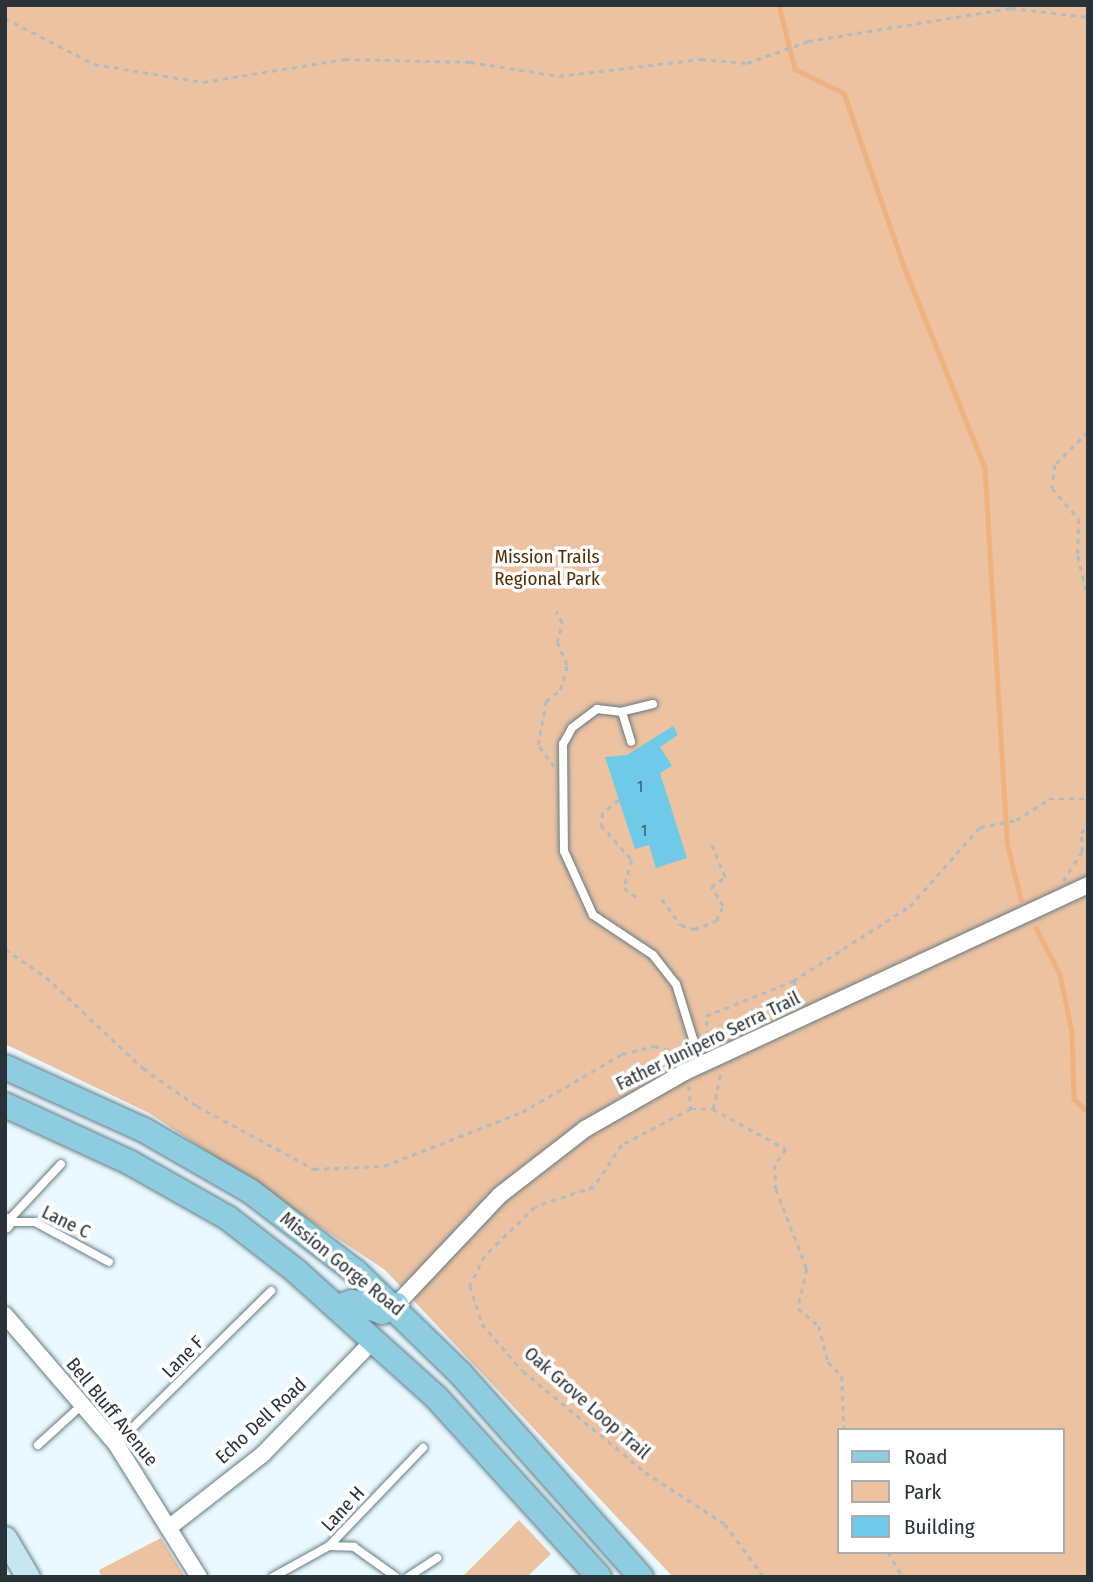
<!DOCTYPE html>
<style>
body{margin:0}
#map{position:relative;width:1093px;height:1582px;overflow:hidden;background:#eaf9ff;font-family:"Fira Sans Condensed",sans-serif}
div>[style]{position:absolute}
[style*='--x']{left:calc(var(--x)*1px);top:calc(var(--y)*1px);width:calc(var(--w)*1px);rotate:calc(var(--a)*1deg)}
.green>*{inset:0;background:#ecc2a1}
.stream>*{height:4.5px;margin:-2.25px;padding:0 2.25px;transform-origin:2.25px;border-radius:2.25px;background:#efb27f}
.building>*{inset:0;background:#6fcae9}
.path>*{height:2.5px;margin-top:-1.25px;transform-origin:0;background:repeating-linear-gradient(90deg,#afbcc2 0 5px,transparent 0 10px)}
.roads{filter:drop-shadow(0 0 2px #647b83) drop-shadow(0 0 2px #647b83)}
.service>*{height:8px;margin:-4px;padding:0 4px;transform-origin:4px;border-radius:4px;background:#fff}
.minor>*{height:16px;margin:-8px;padding:0 8px;transform-origin:8px;border-radius:8px;background:#fff}
.secondary>*{height:23px;margin:-11.5px;padding:0 11.5px;transform-origin:11.5px;border-radius:11.5px;background:#c6e6f0}
.primary>*{height:24px;margin:-12px;padding:0 12px;transform-origin:12px;border-radius:12px;background:#8ecde0}
span{translate:-50% -50%;white-space:nowrap;text-align:center;line-height:1.15;-webkit-text-stroke:7px #fff;paint-order:stroke}
.number-label{font-size:16px;color:#3a5863}
.number-label span{-webkit-text-stroke-width:0}
.park-label{font-size:19px;color:#542d04}
.street-label{font-size:19px;color:#293236}
.frame{position:absolute;inset:0;border:7px solid #293236;pointer-events:none}
.legend{position:absolute;left:837px;top:1428px;width:228px;height:126px;box-sizing:border-box;background:#fff;border:2px solid #a9adaf;margin:0;padding:9px 12px;list-style:none;font-size:21px;color:#293236}
.legend li{display:flex;align-items:center;gap:14px;height:35px}
.legend b{width:35px;border:2px solid #a9adaf}
</style>
<div id="map">
<div class="green">
<div style="clip-path:polygon(evenodd,5px 5px,1088px 5px,1088px 1577px,673px 1577px,385px 1270px,149px 1113px,5px 1044px,5px 5px,839px 1430px,1063px 1430px,1063px 1552px,839px 1552px,839px 1430px)"></div>
<div style="clip-path:polygon(519px 1520px,551px 1554px,527px 1577px,462px 1577px)"></div>
<div style="clip-path:polygon(161px 1538px,185px 1577px,101px 1577px,99px 1570px)"></div>
</div>
<div class="stream">
<div style="--x:779;--y:5;--w:66;--a:76"></div>
<div style="--x:795;--y:69;--w:55;--a:26.1"></div>
<div style="--x:844;--y:93;--w:186;--a:70.9"></div>
<div style="--x:905;--y:269;--w:214;--a:68.1"></div>
<div style="--x:985;--y:468;--w:375;--a:86.6"></div>
<div style="--x:1007;--y:842;--w:59;--a:76.2"></div>
<div style="--x:1036;--y:928;--w:52;--a:62.4"></div>
<div style="--x:1060;--y:974;--w:59;--a:78.3"></div>
<div style="--x:1072;--y:1032;--w:67;--a:88.3"></div>
<div style="--x:1074;--y:1099;--w:19;--a:43"></div>
</div>
<div class="building">
<div style="clip-path:polygon(673px 726px,678px 735px,660px 747px,672px 766px,660px 773px,687px 858px,656px 868px,649px 845px,635px 849px,605px 757px,627px 755px)"></div>
</div>
<div class="path">
<div style="--x:5;--y:18;--w:100;--a:27.3"></div>
<div style="--x:94;--y:64;--w:110;--a:9.4"></div>
<div style="--x:203;--y:82;--w:144;--a:-9.2"></div>
<div style="--x:345;--y:59;--w:125;--a:1.4"></div>
<div style="--x:470;--y:62;--w:90;--a:8.9"></div>
<div style="--x:559;--y:76;--w:143;--a:-6.8"></div>
<div style="--x:701;--y:59;--w:46;--a:5"></div>
<div style="--x:747;--y:63;--w:65;--a:-19.8"></div>
<div style="--x:808;--y:41;--w:206;--a:-9.2"></div>
<div style="--x:1011;--y:8;--w:78;--a:6.7"></div>
<div style="--x:1088;--y:432;--w:47;--a:135"></div>
<div style="--x:1055;--y:465;--w:23;--a:97"></div>
<div style="--x:1052;--y:488;--w:41;--a:48.9"></div>
<div style="--x:1079;--y:519;--w:37;--a:92"></div>
<div style="--x:1078;--y:556;--w:43;--a:76.6"></div>
<div style="--x:554;--y:767;--w:27;--a:-126"></div>
<div style="--x:538;--y:745;--w:45;--a:-79.7"></div>
<div style="--x:546;--y:701;--w:18;--a:-38"></div>
<div style="--x:560;--y:690;--w:26;--a:-74"></div>
<div style="--x:567;--y:665;--w:24;--a:-114"></div>
<div style="--x:557;--y:643;--w:21;--a:-76"></div>
<div style="--x:562;--y:623;--w:13;--a:-117"></div>
<div style="--x:619;--y:800;--w:21;--a:141"></div>
<div style="--x:603;--y:813;--w:12;--a:99"></div>
<div style="--x:601;--y:825;--w:47;--a:48.5"></div>
<div style="--x:632;--y:860;--w:29;--a:106"></div>
<div style="--x:624;--y:888;--w:17;--a:36"></div>
<div style="--x:1063;--y:881;--w:35;--a:-57"></div>
<div style="--x:1082;--y:852;--w:19;--a:-93"></div>
<div style="--x:1081;--y:833;--w:11;--a:-49"></div>
<div style="--x:662;--y:899;--w:32;--a:54"></div>
<div style="--x:681;--y:925;--w:14;--a:17"></div>
<div style="--x:694;--y:929;--w:23;--a:-20"></div>
<div style="--x:716;--y:921;--w:17;--a:-65"></div>
<div style="--x:723;--y:906;--w:22;--a:-122"></div>
<div style="--x:711;--y:887;--w:17;--a:-36"></div>
<div style="--x:725;--y:877;--w:39;--a:-113"></div>
<div style="--x:5;--y:949;--w:50;--a:34.3"></div>
<div style="--x:46;--y:977;--w:133;--a:43.2"></div>
<div style="--x:143;--y:1068;--w:66;--a:35.1"></div>
<div style="--x:197;--y:1106;--w:133;--a:28.3"></div>
<div style="--x:314;--y:1169;--w:70;--a:-2.5"></div>
<div style="--x:384;--y:1166;--w:148;--a:-21.4"></div>
<div style="--x:522;--y:1112;--w:116;--a:-30.1"></div>
<div style="--x:622;--y:1054;--w:33;--a:-14"></div>
<div style="--x:654;--y:1046;--w:32;--a:13"></div>
<div style="--x:794;--y:980;--w:24;--a:73"></div>
<div style="--x:708;--y:1046;--w:30;--a:-94"></div>
<div style="--x:706;--y:1016;--w:94;--a:-21.9"></div>
<div style="--x:793;--y:981;--w:139;--a:-32.7"></div>
<div style="--x:910;--y:906;--w:106;--a:-48.5"></div>
<div style="--x:980;--y:827;--w:37;--a:-11"></div>
<div style="--x:1016;--y:820;--w:39;--a:-32"></div>
<div style="--x:1049;--y:799;--w:39;--a:0"></div>
<div style="--x:689;--y:1086;--w:23;--a:85"></div>
<div style="--x:691;--y:1109;--w:78;--a:152.4"></div>
<div style="--x:622;--y:1145;--w:50;--a:123.7"></div>
<div style="--x:594;--y:1187;--w:62;--a:161.3"></div>
<div style="--x:535;--y:1207;--w:70;--a:135.6"></div>
<div style="--x:485;--y:1256;--w:34;--a:117"></div>
<div style="--x:470;--y:1286;--w:40;--a:72"></div>
<div style="--x:482;--y:1324;--w:62;--a:48.9"></div>
<div style="--x:523;--y:1371;--w:158;--a:39.6"></div>
<div style="--x:645;--y:1472;--w:95;--a:33"></div>
<div style="--x:725;--y:1524;--w:66;--a:53.7"></div>
<div style="--x:691;--y:1109;--w:22;--a:0"></div>
<div style="--x:713;--y:1109;--w:83;--a:28.7"></div>
<div style="--x:786;--y:1149;--w:19;--a:125"></div>
<div style="--x:775;--y:1165;--w:24;--a:88"></div>
<div style="--x:776;--y:1189;--w:86;--a:68.8"></div>
<div style="--x:807;--y:1269;--w:40;--a:103"></div>
<div style="--x:798;--y:1308;--w:28;--a:41"></div>
<div style="--x:819;--y:1326;--w:37;--a:76"></div>
<div style="--x:828;--y:1362;--w:20;--a:45"></div>
<div style="--x:842;--y:1376;--w:54;--a:87.9"></div>
<div style="--x:713;--y:1109;--w:39;--a:-78"></div>
<div style="--x:888;--y:1552;--w:29;--a:59"></div>
</div>
<div class="roads">
<div class="service">
<div style="--x:653;--y:704;--w:32;--a:166"></div>
<div style="--x:622;--y:712;--w:25;--a:-173"></div>
<div style="--x:597;--y:709;--w:31;--a:143"></div>
<div style="--x:572;--y:728;--w:18;--a:119"></div>
<div style="--x:563;--y:744;--w:107;--a:89.5"></div>
<div style="--x:564;--y:851;--w:70;--a:65.6"></div>
<div style="--x:593;--y:915;--w:72;--a:33.7"></div>
<div style="--x:653;--y:955;--w:37;--a:52"></div>
<div style="--x:676;--y:984;--w:85;--a:72.8"></div>
<div style="--x:622;--y:712;--w:31;--a:73"></div>
<div style="--x:7;--y:1222;--w:28;--a:0"></div>
<div style="--x:35;--y:1222;--w:84;--a:28.4"></div>
<div style="--x:7;--y:1222;--w:79;--a:-47"></div>
<div style="--x:116;--y:1444;--w:218;--a:-44.6"></div>
<div style="--x:38;--y:1445;--w:59;--a:-42.3"></div>
<div style="--x:329;--y:1546;--w:25;--a:2"></div>
<div style="--x:354;--y:1547;--w:52;--a:35.5"></div>
<div style="--x:273;--y:1577;--w:64;--a:-29"></div>
<div style="--x:329;--y:1546;--w:136;--a:-46.2"></div>
<div style="--x:408;--y:1577;--w:35;--a:-33"></div>
</div>
<div class="minor">
<div style="--x:5;--y:1225;--w:4;--a:-56"></div>
<div style="--x:396;--y:1305;--w:151;--a:-46.6"></div>
<div style="--x:500;--y:1195;--w:108;--a:-37.8"></div>
<div style="--x:585;--y:1129;--w:113;--a:-29.7"></div>
<div style="--x:683;--y:1073;--w:447;--a:-24.9"></div>
<div style="--x:5;--y:1315;--w:170;--a:49.3"></div>
<div style="--x:116;--y:1444;--w:157;--a:58"></div>
<div style="--x:171;--y:1526;--w:117;--a:-38"></div>
<div style="--x:263;--y:1454;--w:159;--a:-45.8"></div>
</div>
<div class="secondary">
<div style="--x:5;--y:1538;--w:45;--a:59.5"></div>
</div>
<div class="primary">
<div style="--x:5;--y:1067;--w:153;--a:24.4"></div>
<div style="--x:144;--y:1130;--w:122;--a:29.9"></div>
<div style="--x:250;--y:1191;--w:133;--a:37.4"></div>
<div style="--x:356;--y:1272;--w:145;--a:44.2"></div>
<div style="--x:460;--y:1373;--w:273;--a:48.4"></div>
<div style="--x:5;--y:1105;--w:136;--a:24.7"></div>
<div style="--x:129;--y:1162;--w:114;--a:29.5"></div>
<div style="--x:228;--y:1218;--w:86;--a:37.9"></div>
<div style="--x:296;--y:1271;--w:188;--a:42"></div>
<div style="--x:436;--y:1397;--w:243;--a:47.8"></div>
<div style="--x:337;--y:1307;--w:16;--a:-18"></div>
<div style="--x:352;--y:1302;--w:32;--a:18"></div>
<div style="--x:382;--y:1312;--w:16;--a:-27"></div>
</div>
</div>
<div class="number-label">
<span style="left:640px;top:787px">1</span>
<span style="left:644px;top:831px">1</span>
</div>
<div class="park-label">
<span style="left:547px;top:568px">Mission Trails<br>Regional Park</span>
</div>
<div class="street-label">
<span style="left:708px;top:1041px;rotate:-26deg">Father Junipero Serra Trail</span>
<span style="left:66px;top:1222px;rotate:26deg">Lane C</span>
<span style="left:342px;top:1264px;rotate:39deg">Mission Gorge Road</span>
<span style="left:183px;top:1357px;rotate:-45deg">Lane F</span>
<span style="left:587px;top:1403px;rotate:41deg">Oak Grove Loop Trail</span>
<span style="left:112px;top:1412px;rotate:51deg">Bell Bluff Avenue</span>
<span style="left:261px;top:1421px;rotate:-43deg">Echo Dell Road</span>
<span style="left:343px;top:1509px;rotate:-47deg">Lane H</span>
</div>
<div class="frame"></div>
<ul class="legend">
<li><b style="height:9px;background:#8ecde0"></b>Road</li>
<li><b style="height:19px;background:#ecc2a1"></b>Park</li>
<li><b style="height:19px;background:#6fcae9"></b>Building</li>
</ul>
</div>
